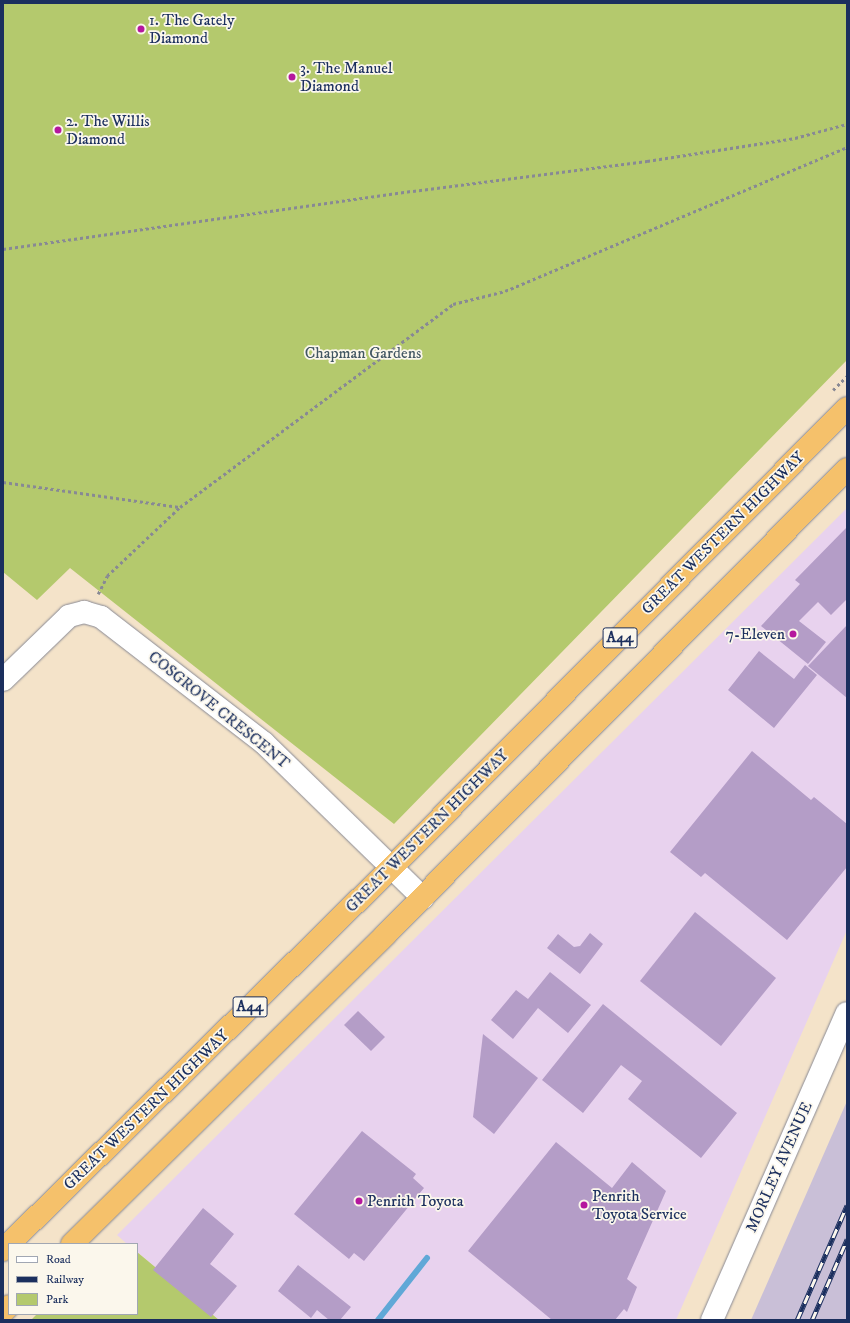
<!DOCTYPE html>
<style>
body{margin:0}
#map{position:relative;width:850px;height:1323px;overflow:hidden;background:#f4e3c9;font-family:"IM FELL DW Pica",serif}
div>[style]{position:absolute}
[style*='--x']{left:calc(var(--x)*1px);top:calc(var(--y)*1px);width:calc(var(--w)*1px);rotate:calc(var(--a)*1deg)}
.built>*{inset:0;background:#e8d2ee}
.industrial>*{inset:0;background:#c9bfd7}
.green>*{inset:0;background:#b4c96d}
.stream>*{height:6px;margin:-3px;padding:0 3px;transform-origin:3px;border-radius:3px;background:#60a8d7}
.building>*{inset:0;background:#b49dc7}
.path>*{height:2.5px;margin-top:-1.25px;transform-origin:0;background:repeating-linear-gradient(90deg,#888994 0 3px,transparent 0 6px)}
.roads{filter:drop-shadow(0 0 1px #888994) drop-shadow(0 0 1px #888994)}
.minor>*{height:22px;margin:-11px;padding:0 11px;transform-origin:11px;border-radius:11px;background:#fff}
.highway>*{height:22px;margin:-11px;padding:0 11px;transform-origin:11px;border-radius:11px;background:#f5c16b}
.rail>*{height:4.5px;margin-top:-2.25px;transform-origin:0;background:repeating-linear-gradient(90deg,#fbf7ec 0 9px,#1b2f5e 0 18px);box-sizing:border-box;border-block:1px solid #1b2f5e}
.dots>*{width:11px;height:11px;translate:-50% -50%;box-sizing:border-box;border:2px solid #fbf7ec;border-radius:50%}
span{translate:-50% -50%;white-space:nowrap;text-align:center;line-height:1.15;-webkit-text-stroke:3.5px #fbf7ec;paint-order:stroke}
.shield-label span{padding:1px 3px;background:#fbf7ec;border:1px solid;border-radius:3px;-webkit-text-stroke-width:0}
.shield-label{font-size:15px;color:#1b2f5e;font-weight:700}
.poi-label{font-size:16px;color:#1b2f5e}
.left{translate:0 -50%;text-align:left}
.right{translate:-100% -50%;text-align:right}
.park-label{font-size:16px;color:#415662}
.street-label{font-size:16px;color:#1b2f5e}
.frame{position:absolute;inset:0;border:4px solid #1b2f5e;pointer-events:none}
.legend{position:absolute;left:8px;top:1243px;width:130px;height:72px;box-sizing:border-box;background:#fbf7ec;border:1px solid #a1a7b3;margin:0;padding:5px 7px;list-style:none;font-size:12px;color:#1b2f5e}
.legend li{display:flex;align-items:center;gap:8px;height:20px}
.legend b{width:20px;border:1px solid #a1a7b3}
</style>
<div id="map">
<div class="built">
<div style="clip-path:polygon(847px 508px,847px 930px,676px 1320px,219px 1320px,137px 1252px,137px 1244px,127px 1244px,117px 1235px)"></div>
</div>
<div class="industrial">
<div style="clip-path:polygon(847px 1101px,847px 1320px,751px 1320px)"></div>
</div>
<div class="green">
<div style="clip-path:polygon(3px 3px,847px 3px,847px 360px,394px 824px,70px 568px,37px 600px,3px 572px)"></div>
<div style="clip-path:polygon(137px 1252px,219px 1320px,31px 1320px,37px 1314px,137px 1314px)"></div>
</div>
<div class="stream">
<div style="--x:378;--y:1320;--w:79;--a:-51.7"></div>
</div>
<div class="building">
<div style="clip-path:polygon(847px 527px,847px 599px,831px 615px,818px 602px,799px 621px,826px 642px,808px 664px,761px 626px,800px 584px,795px 580px)"></div>
<div style="clip-path:polygon(847px 625px,847px 698px,808px 666px)"></div>
<div style="clip-path:polygon(759px 651px,794px 679px,805px 665px,817px 675px,774px 728px,728px 690px)"></div>
<div style="clip-path:polygon(752px 751px,811px 800px,814px 797px,847px 824px,847px 867px,787px 940px,705px 873px,701px 877px,670px 852px)"></div>
<div style="clip-path:polygon(695px 912px,776px 978px,721px 1046px,640px 981px)"></div>
<div style="clip-path:polygon(590px 933px,603px 944px,580px 974px,547px 948px,558px 934px,574px 947px,580px 946px)"></div>
<div style="clip-path:polygon(550px 972px,591px 1005px,568px 1033px,538px 1008px,513px 1039px,491px 1020px,516px 990px,528px 999px)"></div>
<div style="clip-path:polygon(603px 1004px,737px 1113px,701px 1158px,628px 1099px,642px 1081px,621px 1065px,583px 1113px,542px 1080px)"></div>
<div style="clip-path:polygon(358px 1011px,385px 1037px,371px 1051px,344px 1025px)"></div>
<div style="clip-path:polygon(483px 1034px,538px 1078px,494px 1134px,473px 1117px)"></div>
<div style="clip-path:polygon(362px 1131px,416px 1174px,413px 1178px,424px 1188px,364px 1261px,354px 1253px,349px 1259px,294px 1214px)"></div>
<div style="clip-path:polygon(556px 1142px,612px 1188px,632px 1162px,666px 1191px,627px 1279px,637px 1287px,627px 1312px,624px 1309px,615px 1320px,552px 1320px,468px 1251px)"></div>
<div style="clip-path:polygon(203px 1208px,234px 1234px,210px 1264px,237px 1286px,211px 1317px,153px 1270px)"></div>
<div style="clip-path:polygon(298px 1265px,351px 1307px,340px 1320px,329px 1320px,317px 1310px,311px 1318px,278px 1291px)"></div>
</div>
<div class="path">
<div style="--x:3;--y:249;--w:414;--a:-8.1"></div>
<div style="--x:413;--y:191;--w:236;--a:-7.3"></div>
<div style="--x:647;--y:161;--w:150;--a:-8.8"></div>
<div style="--x:795;--y:138;--w:54;--a:-15.1"></div>
<div style="--x:833;--y:390;--w:20;--a:-45"></div>
<div style="--x:3;--y:482;--w:178;--a:8.1"></div>
<div style="--x:98;--y:594;--w:20;--a:-63"></div>
<div style="--x:107;--y:576;--w:100;--a:-43.4"></div>
<div style="--x:180;--y:507;--w:340;--a:-36.6"></div>
<div style="--x:453;--y:304;--w:54;--a:-14"></div>
<div style="--x:505;--y:291;--w:371;--a:-22.8"></div>
</div>
<div class="roads">
<div class="minor">
<div style="--x:3;--y:680;--w:92;--a:-44.1"></div>
<div style="--x:69;--y:616;--w:16;--a:-15"></div>
<div style="--x:84;--y:612;--w:18;--a:16"></div>
<div style="--x:101;--y:617;--w:206;--a:37.7"></div>
<div style="--x:264;--y:743;--w:222;--a:44.3"></div>
<div style="--x:712;--y:1320;--w:335;--a:-66.3"></div>
</div>
<div class="highway">
<div style="--x:72;--y:1244;--w:440;--a:-44.6"></div>
<div style="--x:385;--y:935;--w:656;--a:-45.25"></div>
<div style="--x:3;--y:1250;--w:546;--a:-44.55"></div>
<div style="--x:392;--y:867;--w:646;--a:-45.25"></div>
<div style="--x:3;--y:1312;--w:8;--a:-45"></div>
</div>
</div>
<div class="rail">
<div style="--x:797;--y:1320;--w:125;--a:-66.5"></div>
<div style="--x:812;--y:1320;--w:88;--a:-66.6"></div>
</div>
<div class="dots">
<div style="left:141px;top:29px;background:#b5179e"></div>
<div style="left:292px;top:77px;background:#b5179e"></div>
<div style="left:58px;top:130px;background:#b5179e"></div>
<div style="left:793px;top:634px;background:#b5179e"></div>
<div style="left:359px;top:1201px;background:#b5179e"></div>
<div style="left:584px;top:1205px;background:#b5179e"></div>
</div>
<div class="shield-label">
<span style="left:620px;top:638px">A44</span>
<span style="left:250px;top:1007px">A44</span>
</div>
<div class="poi-label">
<span class="left" style="left:149px;top:29px">1. The Gately<br>Diamond</span>
<span class="left" style="left:300px;top:77px">3. The Manuel<br>Diamond</span>
<span class="left" style="left:66px;top:130px">2. The Willis<br>Diamond</span>
<span class="right" style="left:785px;top:634px">7-Eleven</span>
<span class="left" style="left:592px;top:1205px">Penrith<br>Toyota Service</span>
<span class="left" style="left:367px;top:1201px">Penrith Toyota</span>
</div>
<div class="park-label">
<span style="left:363px;top:353px">Chapman Gardens</span>
</div>
<div class="street-label">
<span style="left:723px;top:533px;rotate:-45deg">GREAT WESTERN HIGHWAY</span>
<span style="left:219px;top:710px;rotate:39deg">COSGROVE CRESCENT</span>
<span style="left:427px;top:831px;rotate:-45deg">GREAT WESTERN HIGHWAY</span>
<span style="left:146px;top:1110px;rotate:-44deg">GREAT WESTERN HIGHWAY</span>
<span style="left:779px;top:1167px;rotate:-66deg">MORLEY AVENUE</span>
</div>
<div class="frame"></div>
<ul class="legend">
<li><b style="height:5px;background:#fff"></b>Road</li>
<li><b style="height:5px;background:#1b2f5e"></b>Railway</li>
<li><b style="height:11px;background:#b4c96d"></b>Park</li>
</ul>
</div>
